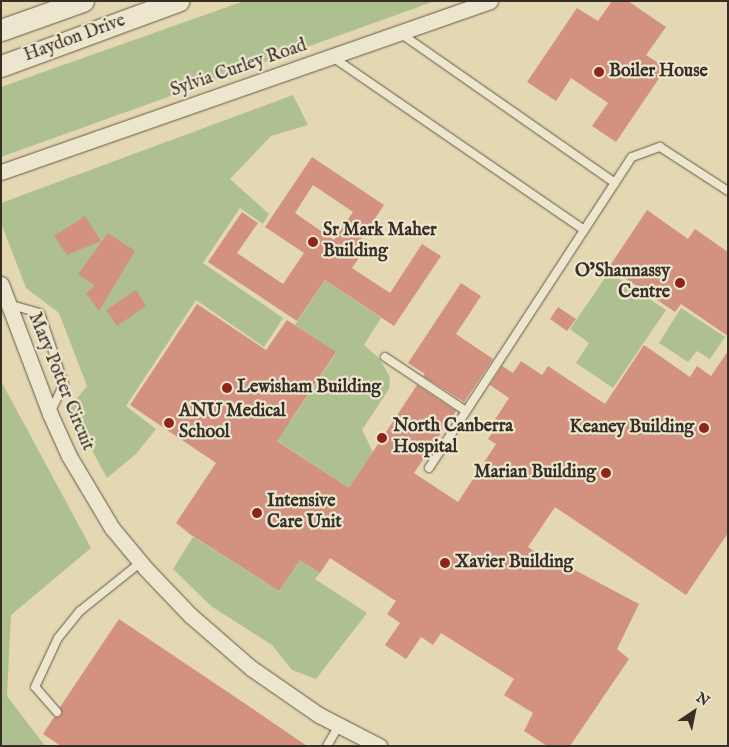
<!DOCTYPE html>
<meta charset="utf-8">
<style>
body{margin:0}
#map{position:relative;width:729px;height:747px;overflow:hidden;background:#e4d8b3;font-family:"IM FELL English",serif}
div>[style]{position:absolute}
[style*='--x']{left:calc(var(--x)*1px);top:calc(var(--y)*1px);width:calc(var(--w)*1px);rotate:calc(var(--a)*1deg)}
.green>*{inset:0;background:#afc090}
.building>*{inset:0;background:#d3917f}
.roads{filter:drop-shadow(0 0 1px #625848) drop-shadow(0 0 1px #625848)}
.service>*{height:8px;margin:-4px;padding:0 4px;transform-origin:4px;border-radius:4px;background:#ede6ce}
.minor>*{height:15px;margin:-7.5px;padding:0 7.5px;transform-origin:7.5px;border-radius:7.5px;background:#ede6ce}
.secondary>*{height:21px;margin:-10.5px;padding:0 10.5px;transform-origin:10.5px;border-radius:10.5px;background:#ede6ce}
.dots>*{width:14px;height:14px;translate:-50% -50%;box-sizing:border-box;border:2px solid #ede6ce;border-radius:50%}
span{translate:-50% -50%;white-space:nowrap;text-align:center;line-height:1.15;-webkit-text-stroke:4.5px #ede6ce;paint-order:stroke}
.street-label{font-size:18px;color:#372e25}
.poi-label{font-size:18px;color:#372e25;font-weight:700}
.left{translate:0 -50%;text-align:left}
.right{translate:-100% -50%;text-align:right}
.frame{position:absolute;inset:0;border:2px solid #372e25;pointer-events:none}
.north{position:absolute;left:669px;top:687px;width:50px;height:50px;-webkit-text-stroke:4px #ede6ce;paint-order:stroke;rotate:34deg;font-size:14px;font-weight:700;line-height:20px;text-align:center;color:#372e25}
.north::after{content:'';display:block;margin:auto;width:18px;height:22px;background:#372e25;clip-path:polygon(50% 0,100% 100%,50% 72%,0 100%)}
</style>
<div id="map">
<div class="green">
<div style="clip-path:polygon(244px 1px,435px 1px,1px 157px,1px 87px)"></div>
<div style="clip-path:polygon(293px 95px,308px 125px,271px 136px,230px 179px,269px 214px,263px 224px,240px 208px,203px 263px,283px 318px,264px 347px,196px 300px,126px 406px,156px 429px,136px 454px,107px 478px,69px 408px,87px 386px,59px 313px,26px 288px,1px 223px,1px 203px)"></div>
<div style="clip-path:polygon(609px 272px,666px 310px,613px 388px,576px 363px,589px 343px,570px 329px)"></div>
<div style="clip-path:polygon(325px 280px,381px 318px,364px 345px,379px 358px,390px 377px,389px 389px,362px 430px,373px 452px,349px 488px,252px 424px,290px 422px,336px 353px,295px 325px)"></div>
<div style="clip-path:polygon(681px 308px,725px 337px,710px 359px,697px 351px,688px 362px,659px 343px)"></div>
<div style="clip-path:polygon(1px 381px,91px 548px,11px 615px,7px 696px,45px 746px,1px 746px)"></div>
<div style="clip-path:polygon(193px 537px,279px 591px,300px 560px,320px 573px,315px 579px,367px 613px,316px 679px,292px 670px,272px 645px,211px 606px,173px 569px)"></div>
</div>
<div class="building">
<div style="clip-path:polygon(612px 1px,628px 1px,666px 27px,646px 55px,666px 68px,616px 142px,592px 126px,608px 103px,571px 78px,556px 101px,527px 82px,577px 8px,598px 21px)"></div>
<div style="clip-path:polygon(evenodd,312px 157px,384px 205px,356px 247px,363px 252px,352px 268px,390px 293px,422px 244px,441px 256px,394px 326px,325px 280px,297px 321px,208px 262px,242px 212px,258px 223px,237px 253px,283px 284px,304px 253px,265px 227px,312px 157px,313px 185px,353px 212px,334px 240px,295px 213px,313px 185px)"></div>
<div style="clip-path:polygon(647px 210px,688px 239px,695px 229px,728px 252px,728px 336px,681px 304px,675px 312px,609px 267px)"></div>
<div style="clip-path:polygon(85px 216px,101px 241px,67px 255px,54px 236px)"></div>
<div style="clip-path:polygon(108px 233px,135px 251px,99px 311px,86px 293px,95px 286px,78px 274px)"></div>
<div style="clip-path:polygon(461px 283px,481px 296px,456px 334px,493px 359px,464px 402px,423px 376px,425px 374px,408px 363px)"></div>
<div style="clip-path:polygon(136px 290px,146px 306px,117px 326px,106px 310px)"></div>
<div style="clip-path:polygon(197px 304px,266px 350px,287px 320px,336px 352px,277px 441px,349px 488px,417px 385px,456px 411px,414px 473px,458px 502px,496px 444px,488px 439px,498px 424px,494px 421px,509px 398px,490px 385px,502px 366px,513px 373px,521px 361px,542px 375px,548px 366px,605px 404px,644px 345px,690px 377px,697px 366px,711px 376px,728px 351px,728px 533px,686px 595px,555px 507px,528px 547px,569px 575px,573px 569px,639px 604px,617px 649px,629px 659px,570px 746px,547px 746px,524px 731px,533px 713px,504px 695px,514px 679px,441px 633px,433px 645px,421px 637px,406px 659px,385px 645px,400px 623px,387px 614px,396px 601px,330px 558px,320px 573px,300px 560px,279px 591px,191px 535px,176px 523px,216px 463px,130px 405px)"></div>
<div style="clip-path:polygon(558px 307px,576px 319px,567px 331px,550px 319px)"></div>
<div style="clip-path:polygon(119px 619px,250px 707px,307px 746px,61px 746px,43px 734px,54px 717px,59px 717px,62px 714px,60px 707px)"></div>
</div>
<div class="roads">
<div class="service">
<div style="--x:400;--y:33;--w:262;--a:34.9"></div>
<div style="--x:331;--y:56;--w:307;--a:34.5"></div>
<div style="--x:8;--y:304;--w:33;--a:16"></div>
<div style="--x:40;--y:313;--w:75;--a:71.3"></div>
<div style="--x:64;--y:384;--w:32;--a:116"></div>
<div style="--x:385;--y:357;--w:97;--a:33.7"></div>
<div style="--x:429;--y:468;--w:371;--a:-56.9"></div>
<div style="--x:632;--y:157;--w:30;--a:-20"></div>
<div style="--x:660;--y:147;--w:81;--a:32.9"></div>
<div style="--x:57;--y:712;--w:33;--a:-131"></div>
<div style="--x:35;--y:687;--w:54;--a:-64.9"></div>
<div style="--x:58;--y:638;--w:35;--a:-51"></div>
<div style="--x:80;--y:611;--w:77;--a:-38.7"></div>
<div style="--x:327;--y:746;--w:24;--a:-60"></div>
</div>
<div class="minor">
<div style="--x:1;--y:172;--w:518;--a:-19.27"></div>
<div style="--x:1;--y:284;--w:139;--a:69.3"></div>
<div style="--x:50;--y:414;--w:46;--a:65.7"></div>
<div style="--x:69;--y:456;--w:84;--a:59.2"></div>
<div style="--x:112;--y:528;--w:53;--a:50.3"></div>
<div style="--x:146;--y:569;--w:64;--a:46.3"></div>
<div style="--x:190;--y:615;--w:81;--a:41"></div>
<div style="--x:251;--y:668;--w:83;--a:34.7"></div>
<div style="--x:319;--y:715;--w:68;--a:27.3"></div>
</div>
<div class="secondary">
<div style="--x:1;--y:30;--w:87;--a:-19.5"></div>
<div style="--x:1;--y:66;--w:189;--a:-20.2"></div>
</div>
</div>
<div class="dots">
<div style="left:599px;top:72px;background:#8f2418"></div>
<div style="left:313px;top:242px;background:#8f2418"></div>
<div style="left:680px;top:283px;background:#8f2418"></div>
<div style="left:227px;top:388px;background:#8f2418"></div>
<div style="left:169px;top:423px;background:#8f2418"></div>
<div style="left:704px;top:428px;background:#8f2418"></div>
<div style="left:382px;top:438px;background:#8f2418"></div>
<div style="left:606px;top:473px;background:#8f2418"></div>
<div style="left:257px;top:513px;background:#8f2418"></div>
<div style="left:445px;top:563px;background:#8f2418"></div>
</div>
<div class="street-label">
<span style="left:75px;top:39px;rotate:-20deg">Haydon Drive</span>
<span style="left:239px;top:69px;rotate:-19deg">Sylvia Curley Road</span>
<span style="left:60px;top:382px;rotate:68deg">Mary Potter Circuit</span>
</div>
<div class="poi-label">
<span class="left" style="left:609px;top:72px">Boiler House</span>
<span class="left" style="left:323px;top:242px">Sr Mark Maher<br>Building</span>
<span class="right" style="left:670px;top:283px">O’Shannassy<br>Centre</span>
<span class="left" style="left:237px;top:388px">Lewisham Building</span>
<span class="left" style="left:179px;top:423px">ANU Medical<br>School</span>
<span class="left" style="left:393px;top:438px">North Canberra<br>Hospital</span>
<span class="right" style="left:694px;top:428px">Keaney Building</span>
<span class="right" style="left:596px;top:473px">Marian Building</span>
<span class="left" style="left:267px;top:513px">Intensive<br>Care Unit</span>
<span class="left" style="left:455px;top:563px">Xavier Building</span>
</div>
<div class="frame"></div>
<div class="north">N</div>
</div>
